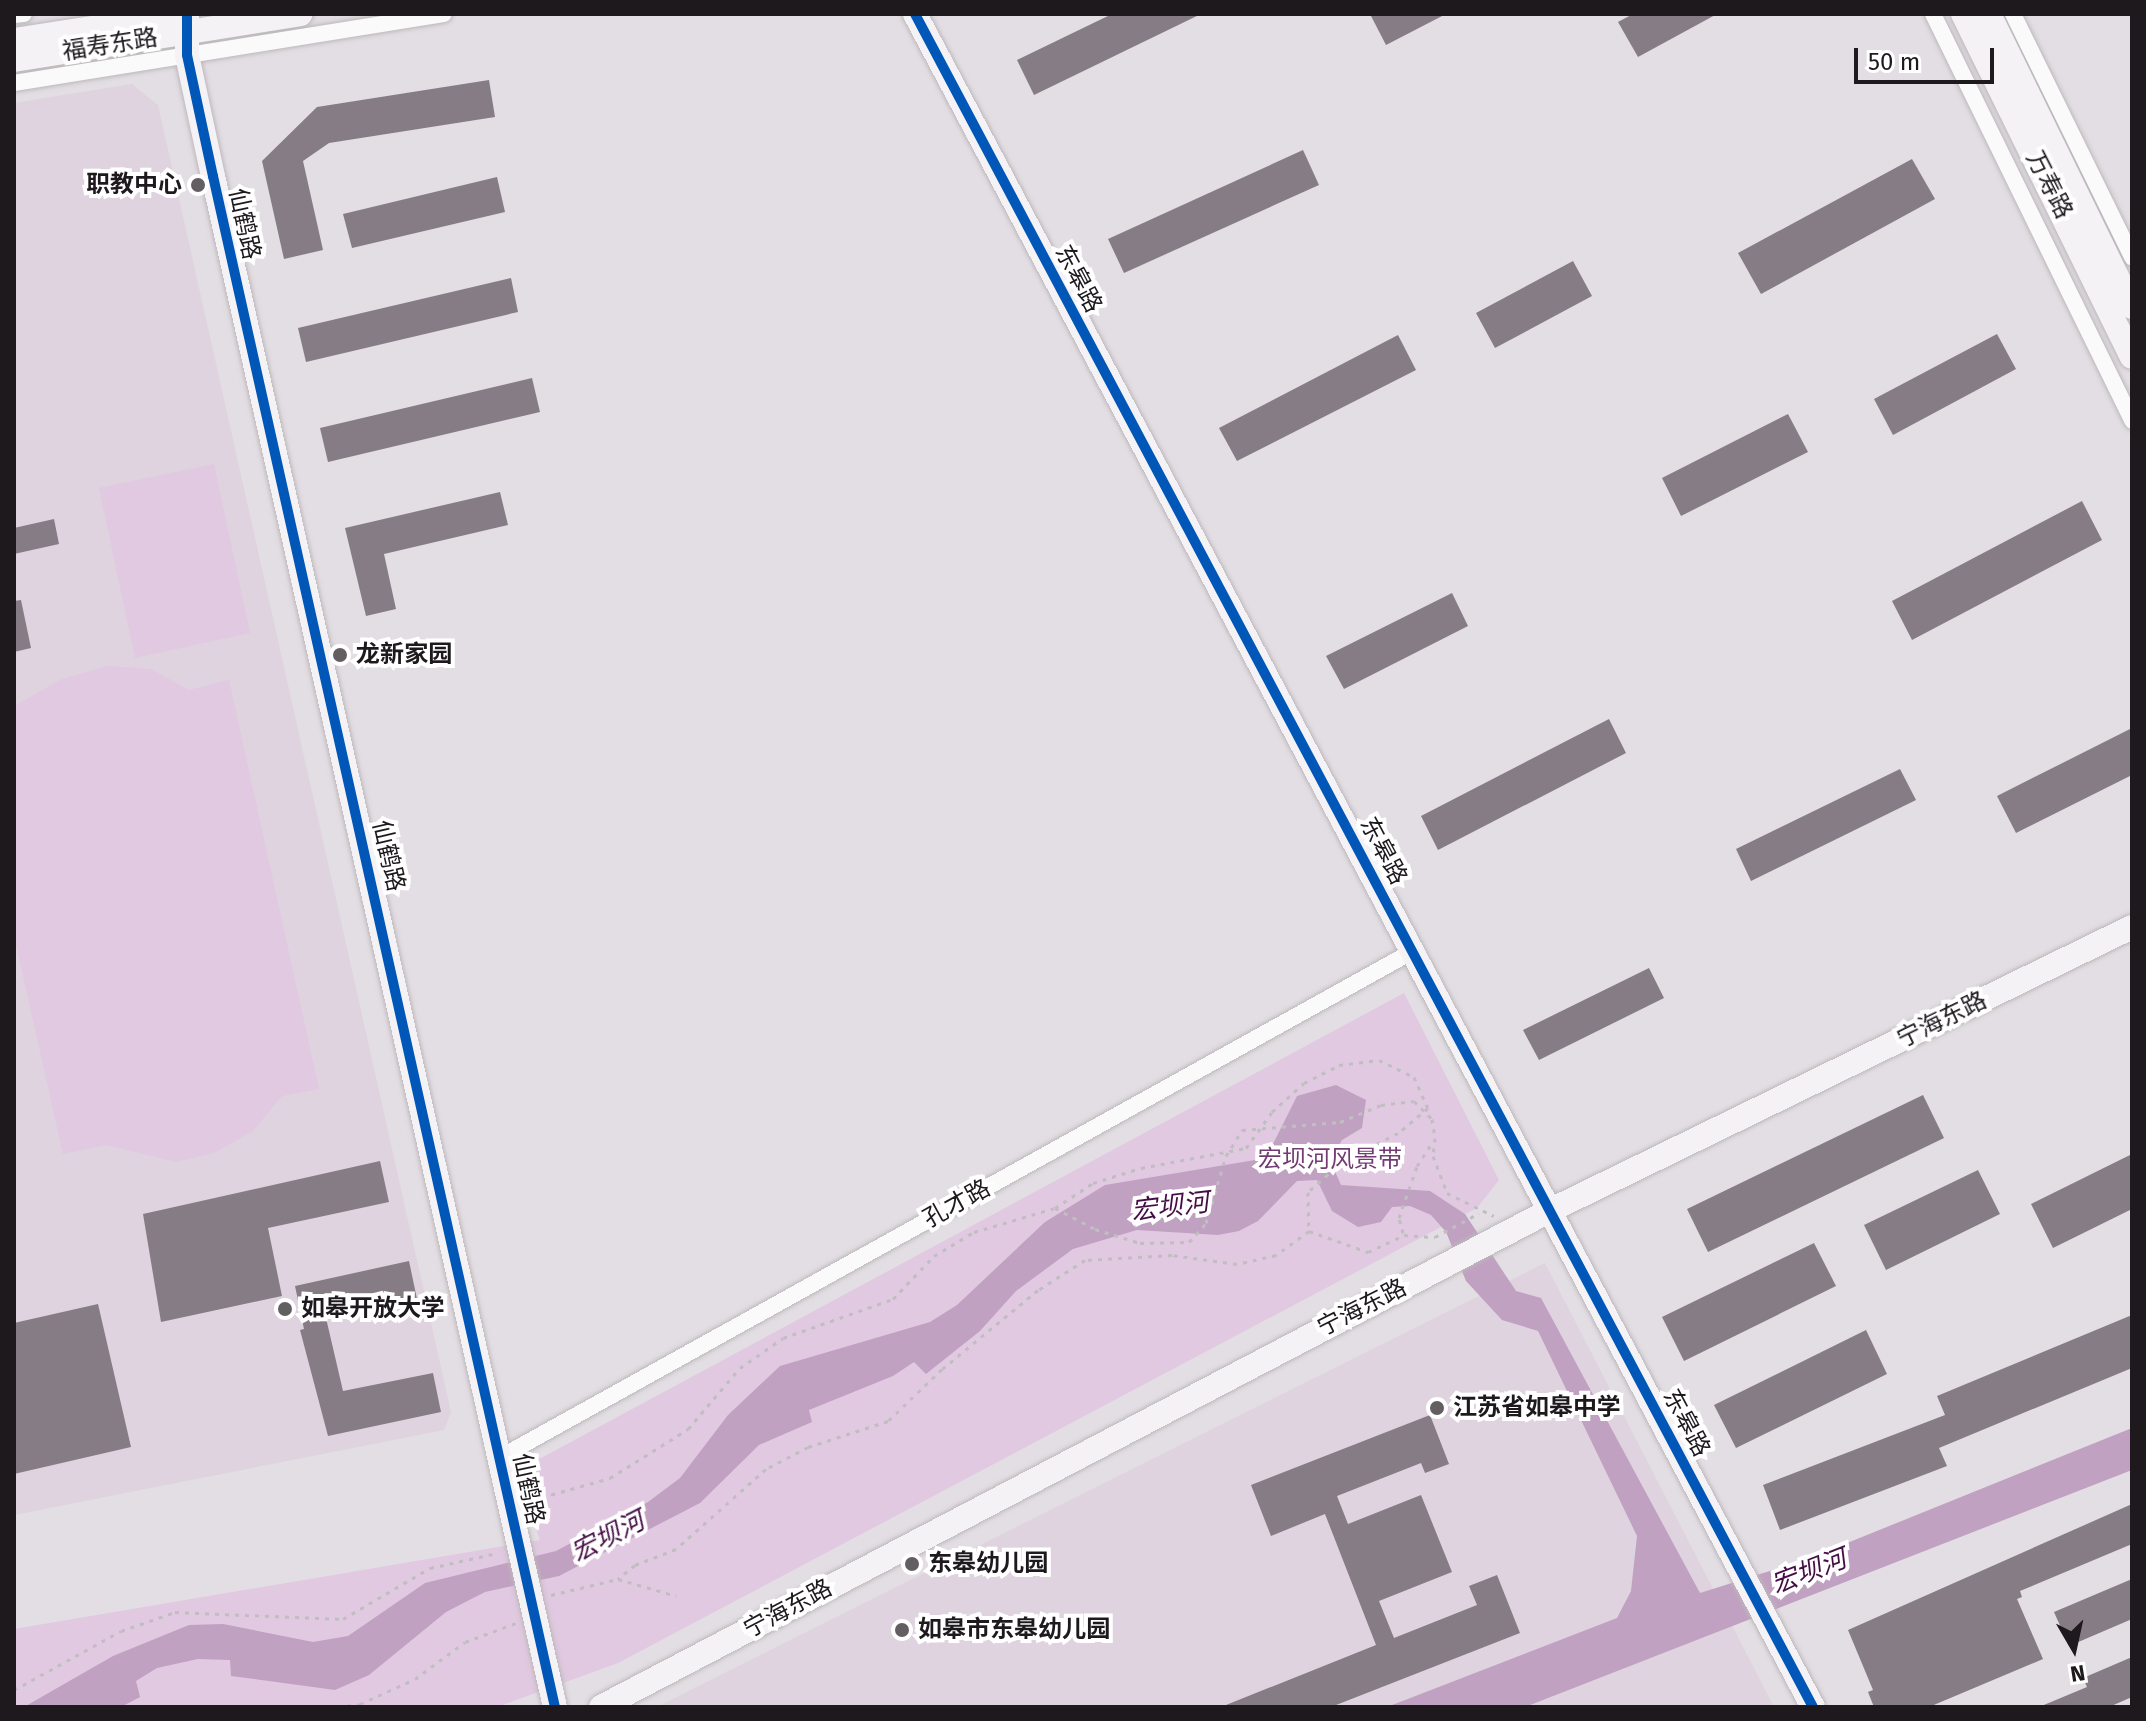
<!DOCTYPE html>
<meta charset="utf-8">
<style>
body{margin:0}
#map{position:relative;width:2146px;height:1721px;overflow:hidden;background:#e3dee3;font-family:"Fira Sans","Noto Sans SC",sans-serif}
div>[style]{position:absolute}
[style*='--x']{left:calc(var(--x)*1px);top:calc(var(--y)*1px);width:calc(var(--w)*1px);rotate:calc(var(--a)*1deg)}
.built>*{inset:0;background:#ded3de}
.green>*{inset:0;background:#e1c9e1}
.water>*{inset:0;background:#c1a1c1}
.building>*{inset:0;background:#867c86}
.path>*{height:3px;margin-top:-1.5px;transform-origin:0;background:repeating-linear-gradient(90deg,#c0bec0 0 4px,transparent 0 10px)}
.roads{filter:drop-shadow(0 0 2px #bcb8bb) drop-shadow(0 0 2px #bcb8bb)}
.street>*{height:16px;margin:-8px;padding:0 8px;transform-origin:8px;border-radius:8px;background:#fbfafb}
.secondary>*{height:24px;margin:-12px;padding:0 12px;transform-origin:12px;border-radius:12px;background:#f5f2f5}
.path-bridge>*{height:3px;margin-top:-1.5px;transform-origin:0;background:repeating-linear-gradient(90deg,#c0bec0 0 4px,transparent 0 10px)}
.cycleway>*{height:10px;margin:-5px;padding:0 5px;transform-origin:5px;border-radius:5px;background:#0057b8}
.dots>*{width:22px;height:22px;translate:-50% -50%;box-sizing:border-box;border:4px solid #fff;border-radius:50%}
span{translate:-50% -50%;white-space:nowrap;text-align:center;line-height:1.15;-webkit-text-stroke:8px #fff;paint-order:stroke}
.street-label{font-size:24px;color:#1d191d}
.poi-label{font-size:24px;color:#1d191d;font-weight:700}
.right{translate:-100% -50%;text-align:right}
.left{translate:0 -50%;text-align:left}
.park-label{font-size:24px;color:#733b74}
.water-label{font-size:26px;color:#440d45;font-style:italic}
.frame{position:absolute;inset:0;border:16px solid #1d191d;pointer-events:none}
.north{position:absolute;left:2034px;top:1609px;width:80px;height:80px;-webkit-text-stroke:6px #fff;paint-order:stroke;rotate:171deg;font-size:22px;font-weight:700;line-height:32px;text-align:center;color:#1d191d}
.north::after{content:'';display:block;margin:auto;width:28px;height:36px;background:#1d191d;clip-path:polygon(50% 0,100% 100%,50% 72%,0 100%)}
.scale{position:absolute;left:1854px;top:48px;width:140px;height:36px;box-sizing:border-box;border:4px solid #1d191d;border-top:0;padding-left:10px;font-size:24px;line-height:28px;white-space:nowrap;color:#1d191d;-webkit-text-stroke:6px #fff;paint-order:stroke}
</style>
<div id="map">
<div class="built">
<div style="clip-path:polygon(132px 84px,158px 105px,451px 1412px,444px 1430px,14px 1515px,14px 103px)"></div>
<div style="clip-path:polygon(1545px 1263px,1774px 1707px,657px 1707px,964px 1553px)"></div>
</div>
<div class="green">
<div style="clip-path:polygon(214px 464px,250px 633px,135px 658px,99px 488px)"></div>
<div style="clip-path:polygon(108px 666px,151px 669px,189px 690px,229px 680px,319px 1089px,282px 1096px,253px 1131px,214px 1153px,176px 1162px,106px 1145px,63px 1154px,14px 936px,14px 706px,62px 679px)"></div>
<div style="clip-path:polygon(1404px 993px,1499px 1180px,1477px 1208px,618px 1663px,497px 1707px,14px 1707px,14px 1629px,540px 1540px,517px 1471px)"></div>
</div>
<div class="water">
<div style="clip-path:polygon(1336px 1085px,1366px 1100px,1362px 1128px,1342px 1140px,1330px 1160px,1341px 1185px,1430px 1191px,1465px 1214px,1516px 1291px,1541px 1298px,1700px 1593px,1805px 1560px,2132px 1428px,2132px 1470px,1525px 1707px,1387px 1707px,1617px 1618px,1631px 1591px,1637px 1536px,1538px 1331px,1502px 1320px,1466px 1281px,1446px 1232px,1431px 1215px,1410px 1206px,1392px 1207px,1381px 1222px,1358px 1227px,1332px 1211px,1317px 1180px,1297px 1181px,1258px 1221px,1239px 1231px,1218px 1235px,1137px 1230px,1073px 1249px,1016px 1291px,980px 1331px,926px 1374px,914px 1362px,893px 1376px,809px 1410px,812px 1422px,759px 1445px,700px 1503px,559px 1576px,485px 1592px,446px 1612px,369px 1675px,335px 1690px,231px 1676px,230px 1660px,198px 1659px,157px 1668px,136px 1681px,140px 1697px,121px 1707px,24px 1707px,113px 1656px,189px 1625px,223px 1624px,313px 1642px,348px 1636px,425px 1583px,556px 1551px,648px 1502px,680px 1478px,728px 1415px,780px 1366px,930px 1322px,957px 1305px,1045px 1222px,1105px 1185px,1255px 1160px,1272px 1146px,1297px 1096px)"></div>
</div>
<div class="building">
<div style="clip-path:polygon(1112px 14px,1201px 14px,1034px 95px,1017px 60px)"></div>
<div style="clip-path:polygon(1370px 14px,1446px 14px,1386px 45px)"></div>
<div style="clip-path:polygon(1633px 14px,1717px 14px,1638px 57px,1618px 22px)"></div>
<div style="clip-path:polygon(489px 80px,495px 117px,329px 143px,303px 161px,323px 250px,284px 259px,262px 161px,317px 107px)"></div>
<div style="clip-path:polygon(1303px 150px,1319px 185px,1124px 273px,1108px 239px)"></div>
<div style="clip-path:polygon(1912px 159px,1935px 199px,1761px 294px,1738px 253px)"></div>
<div style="clip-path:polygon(497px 177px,505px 212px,352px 248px,343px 214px)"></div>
<div style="clip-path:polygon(1573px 261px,1592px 296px,1495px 348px,1476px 313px)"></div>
<div style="clip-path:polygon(511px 278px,518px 312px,306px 362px,298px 328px)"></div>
<div style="clip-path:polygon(1997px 334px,2016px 369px,1893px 435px,1874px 399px)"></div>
<div style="clip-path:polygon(1398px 335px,1416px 370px,1237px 461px,1219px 428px)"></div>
<div style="clip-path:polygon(532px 378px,540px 412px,328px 462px,320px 428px)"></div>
<div style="clip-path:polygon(1788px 414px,1808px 452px,1681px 516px,1662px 478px)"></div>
<div style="clip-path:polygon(500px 492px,508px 525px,384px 554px,396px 609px,366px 616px,345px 528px)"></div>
<div style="clip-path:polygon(2082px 501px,2102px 540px,1912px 640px,1892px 601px)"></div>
<div style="clip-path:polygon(54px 519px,59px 544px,14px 554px,14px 528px)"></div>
<div style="clip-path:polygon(1452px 593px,1468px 626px,1344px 689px,1326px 656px)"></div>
<div style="clip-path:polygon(21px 600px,31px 648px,14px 652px,14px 601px)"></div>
<div style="clip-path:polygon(1609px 719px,1626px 753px,1438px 850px,1421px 816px)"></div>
<div style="clip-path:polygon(2132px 728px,2132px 775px,2016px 833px,1997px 796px)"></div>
<div style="clip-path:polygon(1900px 769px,1916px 800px,1751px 881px,1736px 849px)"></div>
<div style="clip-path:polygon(1649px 968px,1664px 998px,1539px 1060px,1523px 1030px)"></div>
<div style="clip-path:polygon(1923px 1095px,1944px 1138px,1708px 1252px,1687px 1209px)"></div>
<div style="clip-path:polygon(2132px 1154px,2132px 1209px,2053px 1248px,2031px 1204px)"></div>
<div style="clip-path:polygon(380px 1161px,389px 1202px,268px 1228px,282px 1296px,161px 1322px,143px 1214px)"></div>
<div style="clip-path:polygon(1978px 1170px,2000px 1214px,1886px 1270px,1864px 1225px)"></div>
<div style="clip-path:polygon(1814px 1243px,1836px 1286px,1684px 1361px,1662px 1317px)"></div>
<div style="clip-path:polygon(409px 1261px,417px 1299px,326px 1318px,343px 1391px,433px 1373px,441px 1412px,328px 1436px,300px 1330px,304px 1329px,295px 1286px)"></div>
<div style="clip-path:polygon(98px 1304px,131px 1447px,14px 1474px,14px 1323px)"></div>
<div style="clip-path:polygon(2132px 1315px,2132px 1368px,1939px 1448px,1947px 1466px,1780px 1530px,1763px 1485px,1945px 1415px,1937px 1396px)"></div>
<div style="clip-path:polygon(1866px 1330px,1887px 1374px,1736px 1448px,1714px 1405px)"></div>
<div style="clip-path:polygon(1430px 1415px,1449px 1464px,1425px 1473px,1421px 1463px,1337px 1496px,1348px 1524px,1421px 1495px,1452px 1572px,1379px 1601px,1394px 1638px,1477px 1605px,1469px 1586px,1497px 1575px,1520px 1633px,1331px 1707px,1221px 1707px,1376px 1645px,1325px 1514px,1271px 1536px,1251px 1485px)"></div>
<div style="clip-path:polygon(2132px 1504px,2132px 1544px,2020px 1591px,2022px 1597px,2017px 1599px,2043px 1659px,1929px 1707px,1874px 1707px,1868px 1692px,1873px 1690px,1848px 1630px)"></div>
<div style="clip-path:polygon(2132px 1579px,2132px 1619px,2069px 1646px,2054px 1612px)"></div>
<div style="clip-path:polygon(2132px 1657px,2132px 1697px,2109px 1707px,2039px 1707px,2087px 1687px,2083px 1678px)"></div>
</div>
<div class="path">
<div style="--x:1435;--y:1138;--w:18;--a:96"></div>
<div style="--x:1433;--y:1156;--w:40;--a:69"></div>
<div style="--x:1447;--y:1193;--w:52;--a:26.1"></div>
<div style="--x:1309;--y:1231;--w:63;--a:19.6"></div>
<div style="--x:1368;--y:1252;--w:40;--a:-25"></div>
<div style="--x:1404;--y:1235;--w:31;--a:4"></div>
<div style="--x:1435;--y:1237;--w:50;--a:-28.6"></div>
<div style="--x:1403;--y:1233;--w:16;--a:-105"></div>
<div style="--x:1399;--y:1218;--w:55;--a:-70.9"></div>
<div style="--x:1417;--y:1166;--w:30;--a:-57"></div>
<div style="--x:532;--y:1500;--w:81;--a:-15.8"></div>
<div style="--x:610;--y:1478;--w:92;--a:-32.1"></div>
<div style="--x:688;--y:1429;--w:80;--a:-49.6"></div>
<div style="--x:740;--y:1368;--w:52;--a:-34.9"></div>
<div style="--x:783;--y:1338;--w:117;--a:-19.5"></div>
<div style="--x:893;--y:1299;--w:59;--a:-46.4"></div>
<div style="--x:934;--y:1256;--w:47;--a:-31"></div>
<div style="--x:974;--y:1232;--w:84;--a:-16.5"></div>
<div style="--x:1055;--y:1208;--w:45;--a:-33.3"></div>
<div style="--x:1093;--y:1183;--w:50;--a:-17.4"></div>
<div style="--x:1141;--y:1168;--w:107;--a:-10.8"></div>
<div style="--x:1246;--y:1148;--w:44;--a:-54.2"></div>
<div style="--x:1272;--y:1112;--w:43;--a:-42.2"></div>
<div style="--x:1304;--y:1083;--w:39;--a:-27"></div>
<div style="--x:1339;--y:1065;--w:40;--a:-7.1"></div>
<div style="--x:1379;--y:1060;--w:39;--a:26"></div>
<div style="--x:1414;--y:1077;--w:34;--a:66"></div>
<div style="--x:1428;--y:1108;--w:39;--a:140"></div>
<div style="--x:1398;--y:1133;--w:62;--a:153"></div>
<div style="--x:1343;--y:1161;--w:47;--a:138.5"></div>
<div style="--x:1308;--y:1192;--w:39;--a:89"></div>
<div style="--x:1309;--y:1231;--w:41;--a:144"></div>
<div style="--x:1276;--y:1255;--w:40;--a:167"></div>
<div style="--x:1237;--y:1264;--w:66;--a:-172.1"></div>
<div style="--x:1172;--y:1255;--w:87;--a:176.7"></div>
<div style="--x:1085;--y:1260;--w:56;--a:147.4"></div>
<div style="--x:1038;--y:1290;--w:124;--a:140.5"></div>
<div style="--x:942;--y:1369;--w:75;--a:136.1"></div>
<div style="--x:888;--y:1421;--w:84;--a:162"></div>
<div style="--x:808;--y:1447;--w:47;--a:152.4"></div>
<div style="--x:766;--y:1469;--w:120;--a:138.4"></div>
<div style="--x:676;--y:1549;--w:44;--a:158.7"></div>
<div style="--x:635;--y:1565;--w:22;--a:141"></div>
<div style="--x:551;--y:1595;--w:69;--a:-13.4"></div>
<div style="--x:618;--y:1579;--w:61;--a:16.1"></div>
<div style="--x:14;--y:1690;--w:122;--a:-28.9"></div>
<div style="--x:121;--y:1631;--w:57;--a:-19.4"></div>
<div style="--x:175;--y:1612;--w:168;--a:2.4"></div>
<div style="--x:343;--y:1619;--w:101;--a:-30.4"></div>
<div style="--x:430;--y:1568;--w:69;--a:-12.6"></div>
<div style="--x:337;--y:1707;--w:23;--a:-7"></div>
<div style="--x:360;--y:1704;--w:60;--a:-24.4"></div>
<div style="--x:415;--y:1679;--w:62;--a:-36.5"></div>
<div style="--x:465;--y:1642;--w:54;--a:-20.4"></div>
</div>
<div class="roads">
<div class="street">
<div style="--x:1933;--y:14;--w:453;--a:63.9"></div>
<div style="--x:2013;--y:14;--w:271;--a:63.9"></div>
<div style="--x:14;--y:15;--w:10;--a:-6"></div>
<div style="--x:14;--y:83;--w:435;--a:-9.1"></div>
<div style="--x:501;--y:1457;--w:1043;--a:-29.02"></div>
</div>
<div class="secondary">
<div style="--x:187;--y:14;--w:41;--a:90"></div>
<div style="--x:187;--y:55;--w:124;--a:77.9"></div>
<div style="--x:213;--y:176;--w:1569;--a:77.41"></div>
<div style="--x:915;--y:14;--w:1916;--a:62.06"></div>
<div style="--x:1963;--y:14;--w:382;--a:63.8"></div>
<div style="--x:1989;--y:14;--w:326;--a:64"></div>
<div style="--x:14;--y:40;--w:169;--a:-8.8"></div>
<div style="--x:14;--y:60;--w:290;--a:-9.1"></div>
<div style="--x:601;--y:1707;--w:1072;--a:-27.62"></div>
<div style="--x:1551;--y:1210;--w:646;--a:-25.97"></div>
</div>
</div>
<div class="path-bridge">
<div style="--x:1055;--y:1208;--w:45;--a:27.7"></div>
<div style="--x:1095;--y:1229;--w:47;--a:17.3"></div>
<div style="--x:1140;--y:1243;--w:49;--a:-1.2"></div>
<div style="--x:1189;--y:1242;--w:25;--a:-48"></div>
<div style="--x:1206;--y:1223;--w:70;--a:-73.4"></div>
<div style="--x:1226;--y:1156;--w:31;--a:-58"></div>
<div style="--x:1242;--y:1130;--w:98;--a:-4.7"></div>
<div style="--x:1340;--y:1122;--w:44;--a:-22.5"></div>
<div style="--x:1381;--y:1105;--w:33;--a:-7"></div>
<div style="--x:1414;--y:1101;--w:25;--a:45"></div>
<div style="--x:1432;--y:1119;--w:19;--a:81"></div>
</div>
<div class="cycleway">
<div style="--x:187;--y:14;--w:41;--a:90"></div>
<div style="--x:187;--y:55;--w:124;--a:77.9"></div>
<div style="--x:213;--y:176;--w:1569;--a:77.41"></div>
<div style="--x:915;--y:14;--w:1916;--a:62.06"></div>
</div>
<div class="dots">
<div style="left:198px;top:185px;background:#625e62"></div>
<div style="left:340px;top:655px;background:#625e62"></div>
<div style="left:285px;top:1309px;background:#625e62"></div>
<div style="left:1437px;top:1408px;background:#625e62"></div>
<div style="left:912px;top:1564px;background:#625e62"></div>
<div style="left:902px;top:1630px;background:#625e62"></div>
</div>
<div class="street-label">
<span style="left:110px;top:45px;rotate:-9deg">福寿东路</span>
<span style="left:2049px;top:185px;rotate:63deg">万寿路</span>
<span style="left:244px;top:224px;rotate:78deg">仙鹤路</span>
<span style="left:1078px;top:279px;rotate:62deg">东皋路</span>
<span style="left:1383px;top:851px;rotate:62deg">东皋路</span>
<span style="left:388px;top:856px;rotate:77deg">仙鹤路</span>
<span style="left:1942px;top:1020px;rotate:-26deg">宁海东路</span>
<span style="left:957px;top:1204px;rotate:-29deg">孔才路</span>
<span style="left:1362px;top:1308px;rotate:-27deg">宁海东路</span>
<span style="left:1686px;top:1423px;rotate:62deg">东皋路</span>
<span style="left:528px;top:1489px;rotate:78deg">仙鹤路</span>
<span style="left:788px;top:1609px;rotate:-28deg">宁海东路</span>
</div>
<div class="poi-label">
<span class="right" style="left:182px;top:185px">职教中心</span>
<span class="left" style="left:356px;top:655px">龙新家园</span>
<span class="left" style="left:301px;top:1309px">如皋开放大学</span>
<span class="left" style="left:1453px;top:1408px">江苏省如皋中学</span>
<span class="left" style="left:928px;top:1564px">东皋幼儿园</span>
<span class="left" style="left:918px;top:1630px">如皋市东皋幼儿园</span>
</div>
<div class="park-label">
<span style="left:1330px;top:1160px">宏坝河风景带</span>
</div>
<div class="water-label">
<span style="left:1170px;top:1207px;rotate:-7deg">宏坝河</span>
<span style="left:608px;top:1537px;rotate:-27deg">宏坝河</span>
<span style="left:1809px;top:1572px;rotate:-21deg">宏坝河</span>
</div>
<div class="frame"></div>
<div class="north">N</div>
<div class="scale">50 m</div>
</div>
